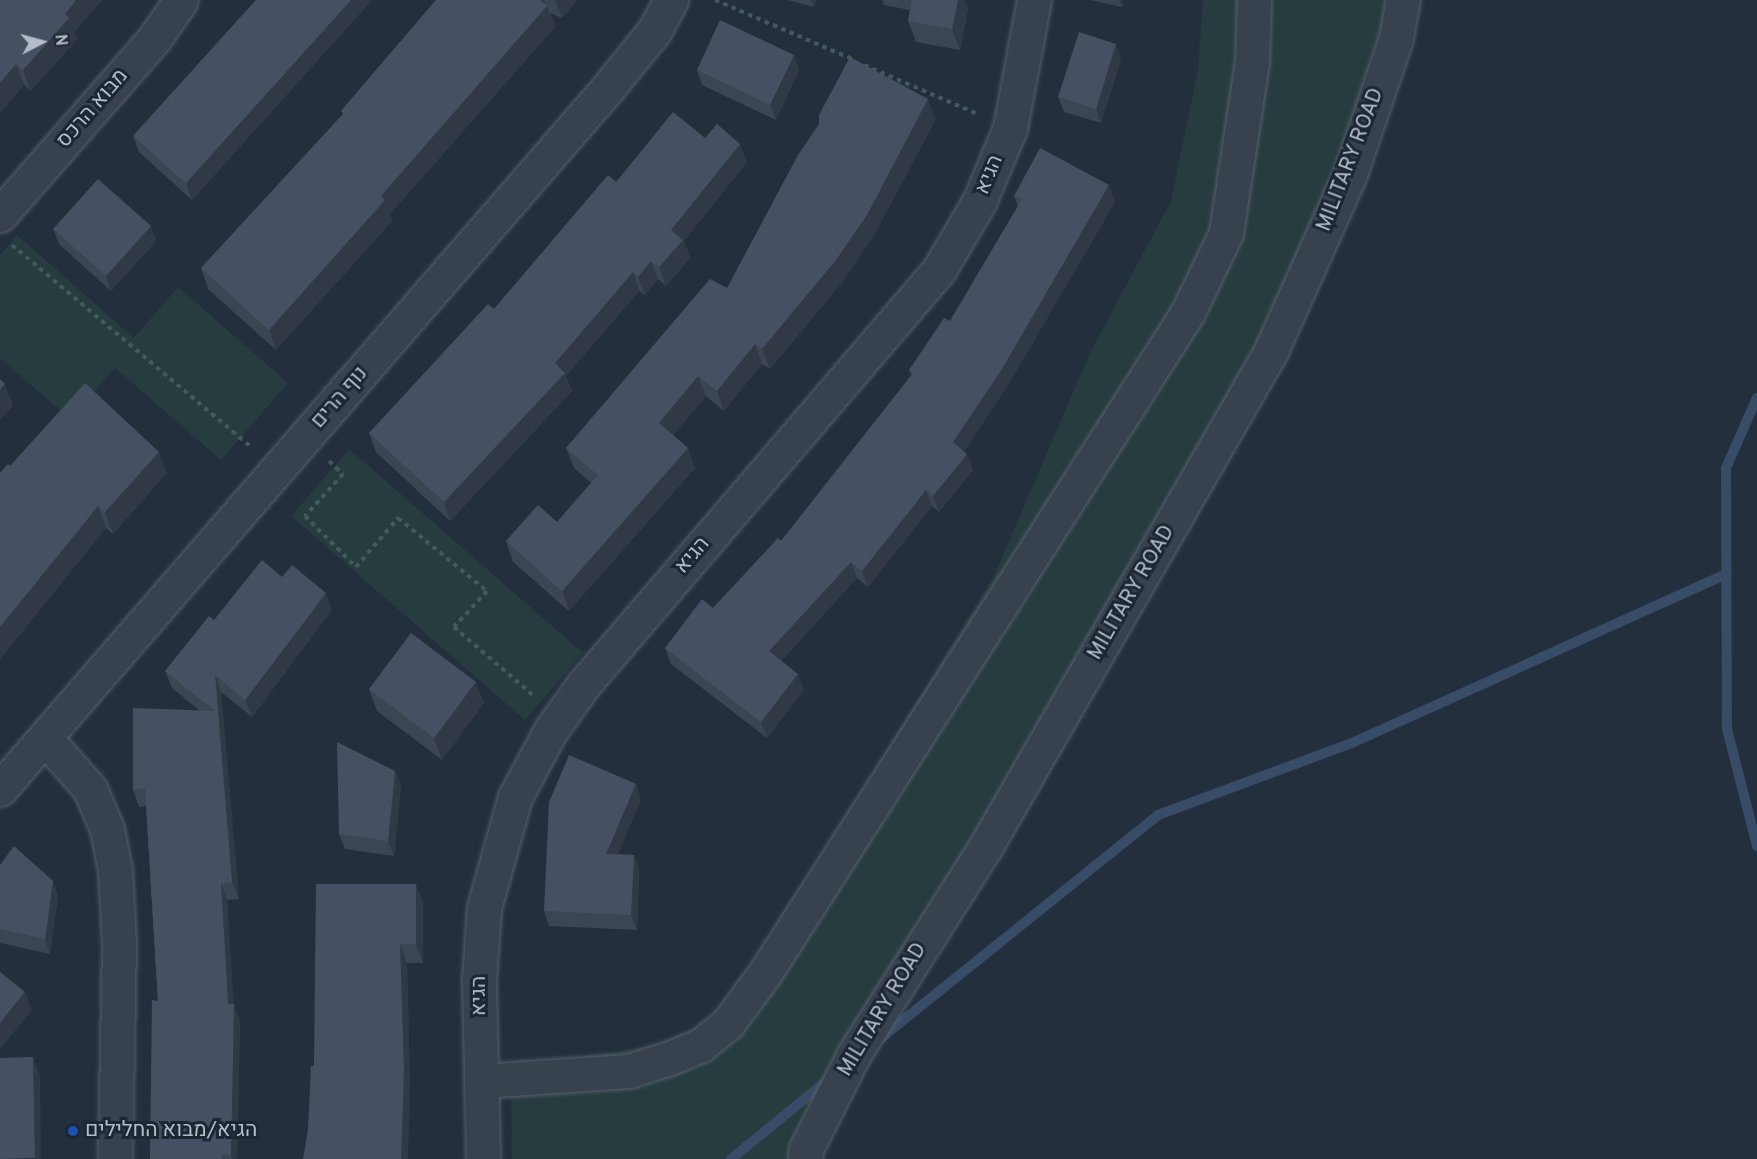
<!DOCTYPE html>
<meta charset="utf-8">
<style>
body{margin:0}
#map{position:relative;width:1757px;height:1159px;overflow:hidden;background:#242f3e;font-family:Overpass,Heebo,sans-serif}
div>[style]{position:absolute}
[style*='--x']{left:calc(var(--x)*1px);top:calc(var(--y)*1px);width:calc(var(--w)*1px);rotate:calc(var(--a)*1deg)}
.green>*{inset:0;background:#263c3f}
.stream>*{height:10px;margin:-5px;padding:0 5px;transform-origin:5px;border-radius:5px;background:#394c67}
.path>*{height:4px;margin-top:-2px;transform-origin:0;background:repeating-linear-gradient(90deg,#44595c 0 4.5px,transparent 0 9px)}
.roads{filter:drop-shadow(0 0 2px #565f6c) drop-shadow(0 0 2px #565f6c)}
.minor>*{height:33px;margin:-16.5px;padding:0 16.5px;transform-origin:16.5px;border-radius:16.5px;background:#38414e}
.wall>*{inset:0;background:#3b4654}
.shaded-wall>*{inset:0;background:#303945}
.building>*{inset:0;background:#455162}
.dots>*{width:16px;height:16px;translate:-50% -50%;box-sizing:border-box;border:3px solid #1d2633;border-radius:50%}
span{translate:-50% -50%;white-space:nowrap;text-align:center;line-height:1.15;-webkit-text-stroke:6px #1d2633;paint-order:stroke}
.street-label{font-size:21px;color:#b4bcc9}
.poi-label{font-size:21px;color:#b4bcc9}
.left{translate:0 -50%;text-align:left}
.north{position:absolute;left:12px;top:12px;width:60px;height:60px;-webkit-text-stroke:4px #1d2633;paint-order:stroke;rotate:84deg;font-size:16px;font-weight:700;line-height:24px;text-align:center;color:#b4bcc9}
.north::after{content:'';display:block;margin:auto;width:21px;height:27px;background:#b4bcc9;clip-path:polygon(50% 0,100% 100%,50% 72%,0 100%)}
</style>
<div id="map">
<div class="green">
<div style="clip-path:polygon(1203px 0,1394px 0,1388px 35px,1262px 349px,797px 1159px,512px 1159px,511px 1068px,661px 1044px,726px 1012px,994px 576px,1090px 353px,1171px 201px,1198px 70px)"></div>
<div style="clip-path:polygon(17px 235px,134px 338px,178px 287px,288px 383px,221px 460px,115px 368px,70px 419px,0 358px,0 255px)"></div>
<div style="clip-path:polygon(349px 449px,583px 653px,525px 720px,291px 516px)"></div>
</div>
<div class="stream">
<div style="--x:1757;--y:398;--w:77;--a:113.9"></div>
<div style="--x:1726;--y:468;--w:261;--a:89.8"></div>
<div style="--x:1727;--y:729;--w:121;--a:75.6"></div>
<div style="--x:876;--y:1042;--w:362;--a:-38.8"></div>
<div style="--x:1158;--y:815;--w:207;--a:-20.4"></div>
<div style="--x:1352;--y:743;--w:411;--a:-24.3"></div>
<div style="--x:731;--y:1159;--w:125;--a:-39.2"></div>
</div>
<div class="path">
<div style="--x:715;--y:0;--w:149;--a:23.3"></div>
<div style="--x:864;--y:65;--w:124;--a:23.3"></div>
<div style="--x:12;--y:245;--w:313;--a:40.2"></div>
<div style="--x:329;--y:461;--w:19;--a:43"></div>
<div style="--x:343;--y:474;--w:57;--a:132.1"></div>
<div style="--x:305;--y:516;--w:72;--a:45"></div>
<div style="--x:356;--y:567;--w:65;--a:-49.4"></div>
<div style="--x:398;--y:518;--w:115;--a:39.4"></div>
<div style="--x:487;--y:591;--w:49;--a:132.5"></div>
<div style="--x:454;--y:627;--w:106;--a:40.8"></div>
</div>
<div class="roads">
<div class="minor">
<div style="--x:0;--y:215;--w:234;--a:-48.8"></div>
<div style="--x:154;--y:39;--w:47;--a:-55.3"></div>
<div style="--x:45;--y:738;--w:68;--a:48.6"></div>
<div style="--x:90;--y:789;--w:43;--a:67"></div>
<div style="--x:107;--y:829;--w:42;--a:79"></div>
<div style="--x:115;--y:870;--w:73;--a:86.9"></div>
<div style="--x:119;--y:943;--w:216;--a:91.1"></div>
<div style="--x:0;--y:789;--w:927;--a:-49.07"></div>
<div style="--x:607;--y:89;--w:76;--a:-50.9"></div>
<div style="--x:655;--y:30;--w:34;--a:-62"></div>
<div style="--x:481;--y:1081;--w:148;--a:-3.9"></div>
<div style="--x:629;--y:1071;--w:40;--a:-18"></div>
<div style="--x:667;--y:1059;--w:37;--a:-22"></div>
<div style="--x:701;--y:1045;--w:35;--a:-39"></div>
<div style="--x:728;--y:1023;--w:62;--a:-53.5"></div>
<div style="--x:765;--y:973;--w:785;--a:-57.38"></div>
<div style="--x:1188;--y:312;--w:88;--a:-64.3"></div>
<div style="--x:1226;--y:233;--w:173;--a:-81.4"></div>
<div style="--x:1252;--y:62;--w:62;--a:-88.2"></div>
<div style="--x:483;--y:1159;--w:179;--a:-91.3"></div>
<div style="--x:479;--y:980;--w:72;--a:-86"></div>
<div style="--x:484;--y:908;--w:115;--a:-74.4"></div>
<div style="--x:515;--y:797;--w:76;--a:-61.8"></div>
<div style="--x:551;--y:730;--w:57;--a:-54.3"></div>
<div style="--x:584;--y:684;--w:545;--a:-49.39"></div>
<div style="--x:939;--y:270;--w:81;--a:-59.6"></div>
<div style="--x:980;--y:200;--w:78;--a:-67.4"></div>
<div style="--x:1010;--y:128;--w:130;--a:-79.4"></div>
<div style="--x:805;--y:1159;--w:10;--a:-84"></div>
<div style="--x:806;--y:1149;--w:106;--a:-63.2"></div>
<div style="--x:854;--y:1054;--w:246;--a:-57.6"></div>
<div style="--x:986;--y:846;--w:569;--a:-60.06"></div>
<div style="--x:1270;--y:353;--w:196;--a:-65.9"></div>
<div style="--x:1350;--y:174;--w:144;--a:-71.3"></div>
<div style="--x:1396;--y:38;--w:39;--a:-80"></div>
</div>
</div>
<div class="wall">
<div style="clip-path:polygon(0 0,102px 0,74px 32px,77px 39px,31px 91px,24px 85px,0 113px)"></div>
<div style="clip-path:polygon(256px 0,372px 0,192px 200px,139px 152px,133px 136px)"></div>
<div style="clip-path:polygon(436px 0,577px 0,562px 18px,550px 13px,555px 27px,390px 214px,392px 221px,276px 350px,208px 289px,201px 268px,343px 114px,341px 111px)"></div>
<div style="clip-path:polygon(788px 0,816px 0,814px 7px)"></div>
<div style="clip-path:polygon(882px 0,964px 0,968px 9px,960px 50px,916px 42px,908px 21px,910px 10px,884px 5px)"></div>
<div style="clip-path:polygon(1090px 0,1123px 0,1122px 7px)"></div>
<div style="clip-path:polygon(794px 55px,799px 70px,776px 120px,702px 85px,697px 70px)"></div>
<div style="clip-path:polygon(1121px 59px,1101px 123px,1064px 112px,1058px 97px)"></div>
<div style="clip-path:polygon(936px 119px,874px 235px,844px 280px,770px 369px,762px 364px,724px 411px,706px 396px,673px 435px,695px 468px,569px 611px,513px 562px,506px 541px,557px 522px,591px 483px,574px 468px,566px 448px,727px 288px)"></div>
<div style="clip-path:polygon(705px 138px,740px 144px,747px 162px,684px 241px,690px 258px,666px 286px,658px 279px,645px 295px,639px 291px,566px 376px,572px 391px,450px 521px,376px 452px,369px 433px,494px 309px,616px 182px)"></div>
<div style="clip-path:polygon(1014px 196px,1115px 202px,1008px 385px,964px 451px,973px 470px,939px 512px,932px 506px,868px 587px,857px 578px,781px 661px,804px 690px,767px 738px,671px 664px,665px 648px,713px 608px,781px 541px,911px 376px,909px 370px,950px 321px,1018px 206px)"></div>
<div style="clip-path:polygon(151px 226px,156px 241px,111px 291px,59px 244px,53px 229px)"></div>
<div style="clip-path:polygon(10px 466px,167px 473px,113px 534px,106px 528px,0 659px,0 473px)"></div>
<div style="clip-path:polygon(282px 577px,332px 610px,252px 717px,221px 692px,239px 899px,227px 900px,233px 1004px,240px 1021px,237px 1159px,150px 1159px,158px 1001px,146px 806px,139px 807px,133px 790px,199px 710px,172px 688px,165px 671px,214px 620px)"></div>
<div style="clip-path:polygon(369px 689px,484px 703px,442px 760px,377px 711px)"></div>
<div style="clip-path:polygon(395px 771px,401px 786px,394px 856px,345px 849px,339px 834px)"></div>
<div style="clip-path:polygon(641px 799px,618px 854px,634px 855px,639px 870px,637px 930px,549px 926px,544px 911px)"></div>
<div style="clip-path:polygon(0 865px,53px 881px,58px 896px,50px 954px,0 943px)"></div>
<div style="clip-path:polygon(423px 903px,423px 963px,407px 963px,410px 1090px,308px 1130px,314px 1066px)"></div>
</div>
<div class="shaded-wall">
<div style="clip-path:polygon(76px 0,102px 0,74px 32px,77px 39px,31px 91px,23px 70px,65px 14px)"></div>
<div style="clip-path:polygon(351px 0,372px 0,192px 200px,186px 183px)"></div>
<div style="clip-path:polygon(538px 0,544px 0,546px 7px,547px 6px,555px 27px,390px 214px,392px 221px,276px 350px,269px 330px)"></div>
<div style="clip-path:polygon(555px 0,577px 0,562px 18px)"></div>
<div style="clip-path:polygon(811px 0,816px 0,814px 7px)"></div>
<div style="clip-path:polygon(958px 0,964px 0,968px 9px,960px 50px,952px 29px)"></div>
<div style="clip-path:polygon(1119px 0,1123px 0,1122px 7px)"></div>
<div style="clip-path:polygon(1116px 44px,1121px 59px,1101px 123px,1096px 109px)"></div>
<div style="clip-path:polygon(794px 55px,799px 70px,776px 120px,770px 105px)"></div>
<div style="clip-path:polygon(16px 64px,24px 85px,0 113px,0 83px)"></div>
<div style="clip-path:polygon(928px 99px,936px 119px,874px 235px,844px 280px,770px 369px,762px 349px)"></div>
<div style="clip-path:polygon(740px 144px,747px 162px,684px 241px,690px 258px,666px 286px,659px 267px,671px 230px)"></div>
<div style="clip-path:polygon(1109px 185px,1115px 202px,1008px 385px,959px 459px,953px 442px)"></div>
<div style="clip-path:polygon(151px 226px,156px 241px,111px 291px,106px 276px)"></div>
<div style="clip-path:polygon(651px 261px,658px 279px,645px 295px,638px 277px)"></div>
<div style="clip-path:polygon(633px 272px,639px 291px,566px 376px,572px 391px,450px 521px,444px 502px,555px 363px)"></div>
<div style="clip-path:polygon(755px 344px,762px 364px,724px 411px,717px 391px)"></div>
<div style="clip-path:polygon(698px 376px,706px 396px,666px 443px,659px 423px)"></div>
<div style="clip-path:polygon(5px 384px,13px 406px,0 420px,0 390px)"></div>
<div style="clip-path:polygon(688px 448px,695px 468px,569px 611px,562px 591px)"></div>
<div style="clip-path:polygon(159px 452px,167px 473px,113px 534px,105px 512px)"></div>
<div style="clip-path:polygon(967px 454px,973px 470px,939px 512px,933px 496px)"></div>
<div style="clip-path:polygon(926px 490px,932px 506px,868px 587px,862px 571px)"></div>
<div style="clip-path:polygon(98px 506px,106px 528px,0 659px,0 627px)"></div>
<div style="clip-path:polygon(851px 562px,857px 578px,775px 667px,769px 651px)"></div>
<div style="clip-path:polygon(326px 593px,332px 610px,252px 717px,245px 700px)"></div>
<div style="clip-path:polygon(798px 674px,804px 690px,767px 738px,761px 722px)"></div>
<div style="clip-path:polygon(215px 675px,221px 692px,239px 899px,232px 883px)"></div>
<div style="clip-path:polygon(476px 682px,484px 703px,442px 760px,434px 738px)"></div>
<div style="clip-path:polygon(395px 771px,401px 786px,394px 856px,388px 841px)"></div>
<div style="clip-path:polygon(636px 784px,641px 799px,612px 869px,606px 854px)"></div>
<div style="clip-path:polygon(634px 855px,639px 870px,637px 930px,631px 915px)"></div>
<div style="clip-path:polygon(53px 881px,58px 896px,50px 954px,45px 939px)"></div>
<div style="clip-path:polygon(221px 883px,227px 900px,234px 1007px,234px 1004px,240px 1021px,237px 1159px,232px 1159px,231px 1155px,228px 1004px)"></div>
<div style="clip-path:polygon(416px 884px,423px 903px,423px 963px,416px 944px)"></div>
<div style="clip-path:polygon(400px 944px,407px 963px,410px 1090px,408px 1159px,401px 1159px)"></div>
<div style="clip-path:polygon(25px 992px,32px 1010px,0 1049px,0 1023px)"></div>
<div style="clip-path:polygon(33px 1057px,40px 1076px,41px 1159px,35px 1159px)"></div>
</div>
<div class="building">
<div style="clip-path:polygon(0 0,76px 0,65px 14px,69px 18px,23px 70px,16px 64px,0 83px)"></div>
<div style="clip-path:polygon(256px 0,351px 0,186px 183px,133px 136px)"></div>
<div style="clip-path:polygon(436px 0,540px 0,547px 6px,381px 196px,385px 200px,269px 330px,201px 268px,344px 113px,341px 111px)"></div>
<div style="clip-path:polygon(912px 0,958px 0,952px 29px,908px 21px)"></div>
<div style="clip-path:polygon(720px 20px,794px 55px,770px 105px,697px 70px)"></div>
<div style="clip-path:polygon(1079px 32px,1116px 44px,1096px 109px,1058px 97px)"></div>
<div style="clip-path:polygon(850px 57px,928px 99px,867px 215px,836px 260px,762px 349px,755px 344px,717px 391px,698px 376px,659px 423px,688px 448px,562px 591px,506px 541px,538px 505px,557px 522px,598px 475px,566px 448px,710px 279px,727px 288px,798px 155px,819px 124px,819px 115px)"></div>
<div style="clip-path:polygon(673px 112px,705px 138px,717px 124px,740px 144px,671px 230px,683px 240px,659px 267px,651px 261px,638px 277px,633px 272px,555px 363px,565px 373px,444px 502px,369px 433px,488px 304px,494px 309px,608px 175px,616px 182px)"></div>
<div style="clip-path:polygon(1040px 148px,1109px 185px,1002px 369px,953px 442px,967px 454px,933px 496px,926px 490px,862px 571px,851px 562px,769px 651px,798px 674px,761px 722px,665px 648px,702px 599px,713px 608px,778px 538px,781px 541px,913px 373px,909px 370px,944px 318px,950px 321px,1022px 199px,1014px 196px)"></div>
<div style="clip-path:polygon(98px 179px,151px 226px,106px 276px,53px 229px)"></div>
<div style="clip-path:polygon(0 379px,5px 384px,0 390px)"></div>
<div style="clip-path:polygon(85px 383px,159px 452px,105px 512px,98px 506px,0 627px,0 473px,8px 464px,10px 466px)"></div>
<div style="clip-path:polygon(262px 560px,282px 577px,292px 565px,326px 593px,245px 700px,215px 675px,232px 883px,221px 883px,228px 1004px,234px 1004px,231px 1155px,222px 1154px,222px 1159px,150px 1159px,152px 1000px,158px 1001px,145px 788px,133px 790px,133px 708px,215px 711px,165px 671px,209px 616px,214px 620px)"></div>
<div style="clip-path:polygon(411px 633px,476px 682px,434px 738px,369px 689px)"></div>
<div style="clip-path:polygon(337px 742px,395px 771px,388px 841px,339px 834px)"></div>
<div style="clip-path:polygon(569px 755px,636px 784px,606px 854px,634px 855px,631px 915px,544px 911px,549px 802px)"></div>
<div style="clip-path:polygon(14px 846px,53px 881px,45px 939px,0 929px,0 865px)"></div>
<div style="clip-path:polygon(316px 884px,416px 884px,416px 944px,400px 944px,404px 1071px,401px 1159px,303px 1159px,308px 1130px,311px 1066px,314px 1066px)"></div>
<div style="clip-path:polygon(0 972px,25px 992px,0 1023px)"></div>
<div style="clip-path:polygon(33px 1057px,35px 1158px,0 1159px,0 1058px)"></div>
</div>
<div class="dots">
<div style="left:73px;top:1131px;background:#1a4fb4"></div>
</div>
<div class="street-label">
<span style="left:93px;top:109px;rotate:-49deg">מבוא הרכס</span>
<span style="left:1351px;top:160px;rotate:-69deg">MILITARY ROAD</span>
<span style="left:990px;top:175px;rotate:-67deg">הגיא</span>
<span style="left:340px;top:398px;rotate:-49deg">נוף הרים</span>
<span style="left:693px;top:556px;rotate:-49deg">הגיא</span>
<span style="left:1132px;top:593px;rotate:-60deg">MILITARY ROAD</span>
<span style="left:480px;top:996px;rotate:-90deg">הגיא</span>
<span style="left:883px;top:1010px;rotate:-59deg">MILITARY ROAD</span>
</div>
<div class="poi-label">
<span class="left" style="left:85px;top:1131px">הגיא/מבוא החלילים</span>
</div>
<div class="north">N</div>
</div>
